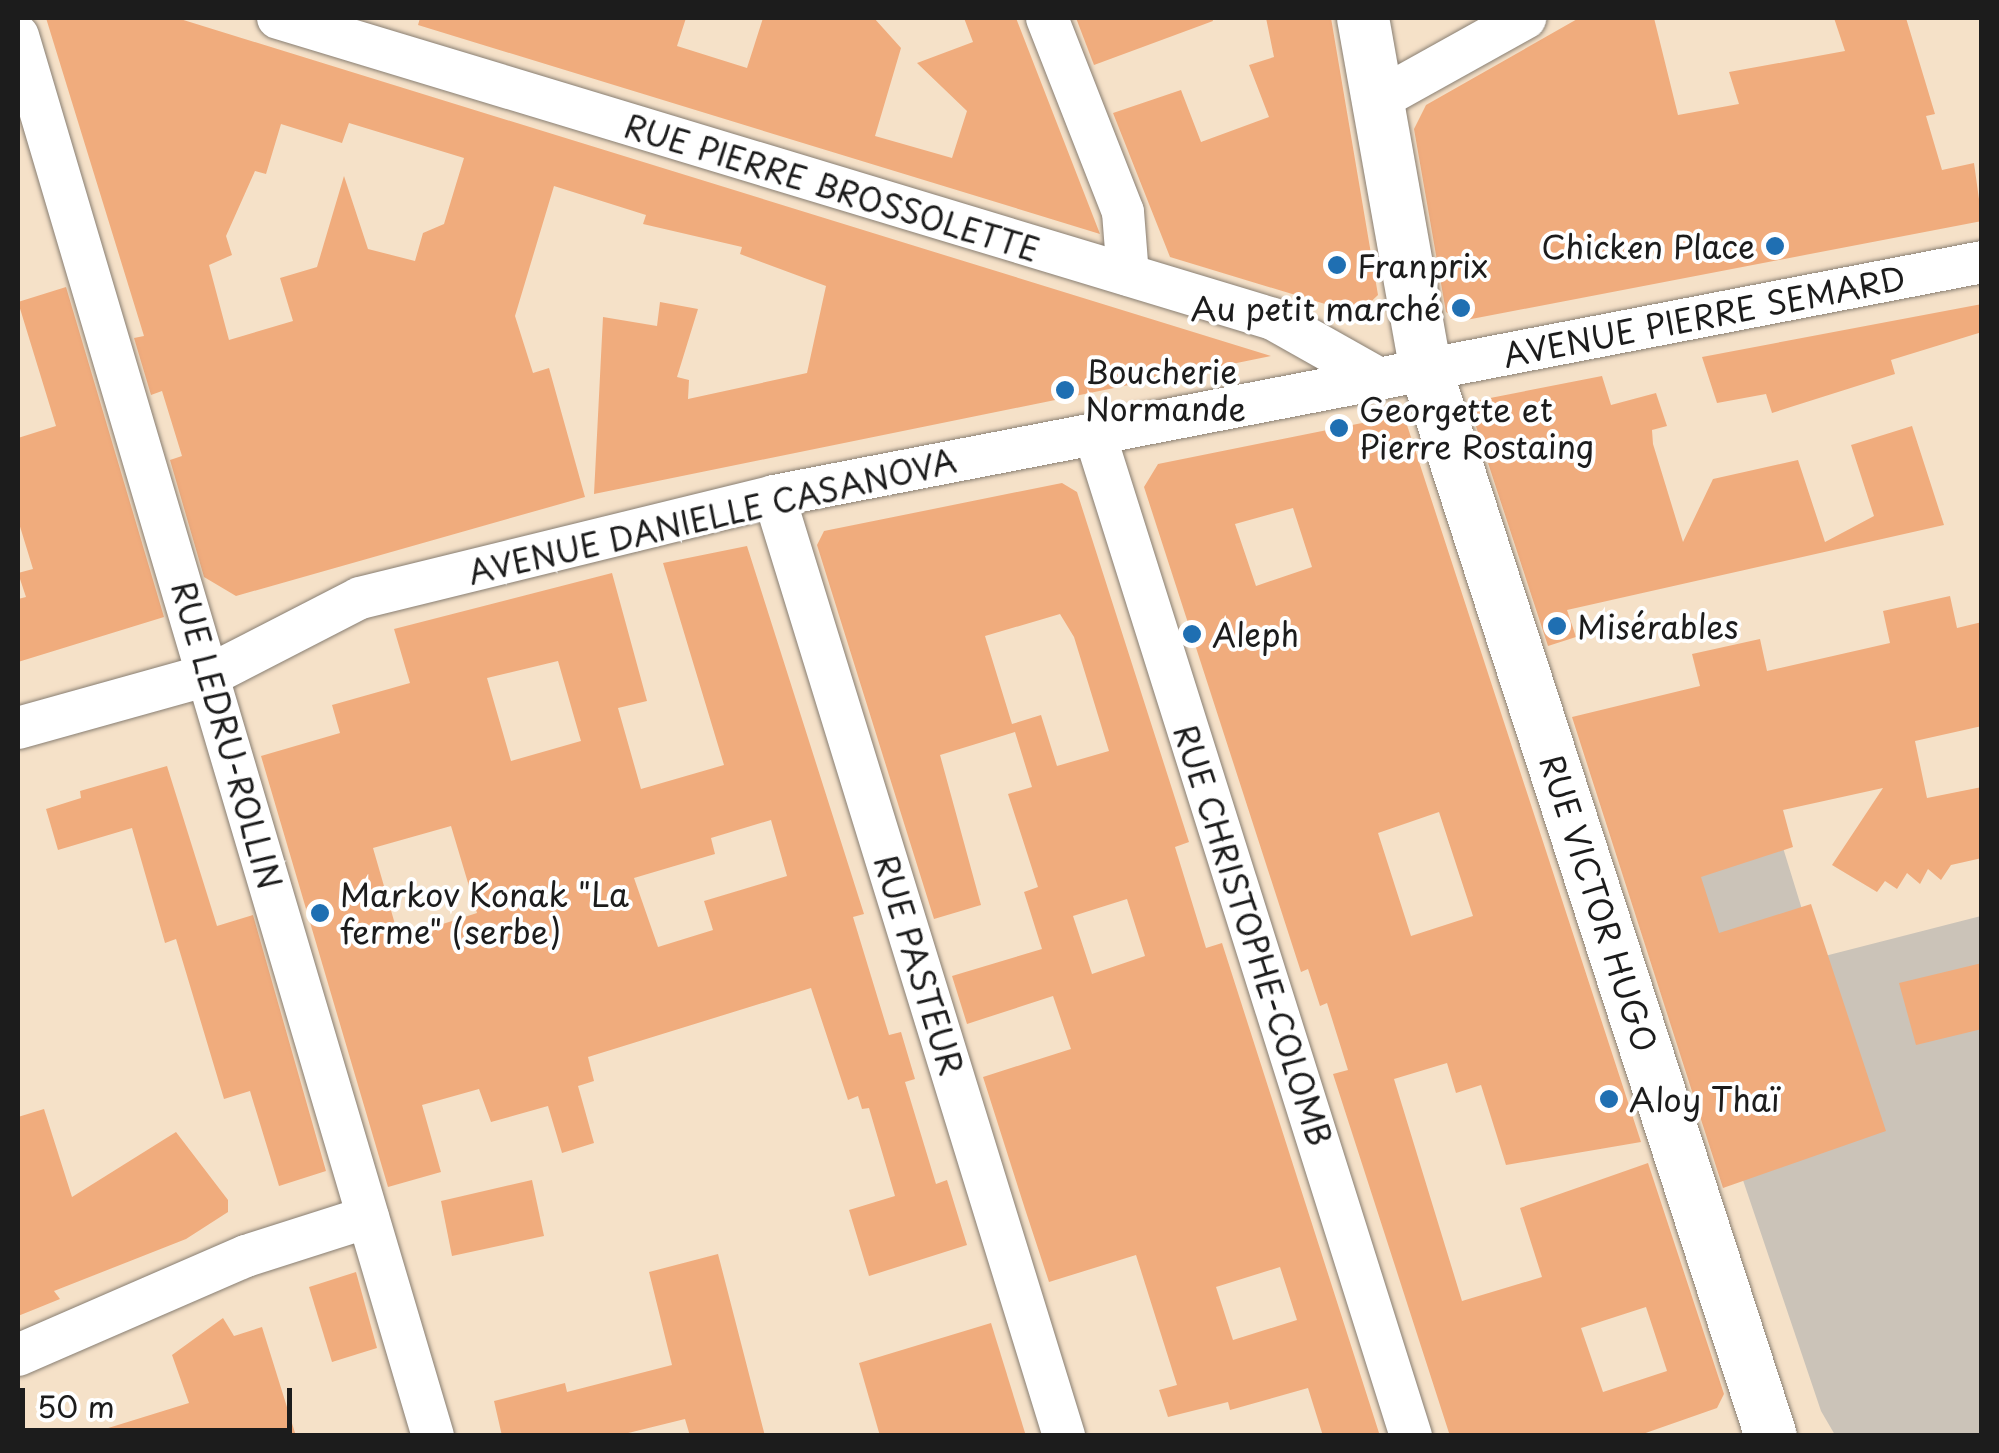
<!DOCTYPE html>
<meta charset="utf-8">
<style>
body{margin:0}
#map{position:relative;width:1999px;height:1453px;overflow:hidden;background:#f5e1c8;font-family:"Playpen Sans",sans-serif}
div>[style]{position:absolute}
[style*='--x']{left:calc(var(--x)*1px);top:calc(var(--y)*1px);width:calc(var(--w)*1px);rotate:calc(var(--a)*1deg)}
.industrial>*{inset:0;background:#cbc3b8}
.building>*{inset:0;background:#f0ac7d}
.roads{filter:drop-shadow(0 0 2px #887e72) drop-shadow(0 0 2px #887e72)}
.minor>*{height:42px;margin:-21px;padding:0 21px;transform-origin:21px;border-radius:21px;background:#fff}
.major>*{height:52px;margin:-26px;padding:0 26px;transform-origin:26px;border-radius:26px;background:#fff}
.dots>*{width:28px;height:28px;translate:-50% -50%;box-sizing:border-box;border:5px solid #fff;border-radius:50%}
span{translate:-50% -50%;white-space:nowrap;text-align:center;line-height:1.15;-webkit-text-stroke:8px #fff;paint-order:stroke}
.street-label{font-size:32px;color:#1c1c1c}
.poi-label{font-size:32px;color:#1c1c1c}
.right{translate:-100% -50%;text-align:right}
.left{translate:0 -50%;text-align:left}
.frame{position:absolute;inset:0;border:20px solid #1c1c1c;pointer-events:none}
.scale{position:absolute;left:20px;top:1388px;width:272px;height:45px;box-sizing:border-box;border:5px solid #1c1c1c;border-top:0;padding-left:12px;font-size:30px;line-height:35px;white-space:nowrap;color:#1c1c1c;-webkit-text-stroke:8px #fff;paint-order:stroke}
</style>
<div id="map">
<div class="industrial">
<div style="clip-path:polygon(1764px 786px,1817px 958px,1981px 916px,1981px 1435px,1835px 1435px,1821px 1411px,1623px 825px)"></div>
</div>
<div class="building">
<div style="clip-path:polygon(evenodd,46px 18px,177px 18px,1271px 356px,594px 494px,603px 317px,657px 326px,660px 302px,698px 309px,677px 377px,689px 380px,688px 399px,807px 373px,826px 286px,740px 254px,742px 247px,643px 224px,646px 215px,554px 186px,515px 316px,533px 373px,549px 368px,585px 497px,236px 596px,204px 577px,170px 460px,182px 456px,162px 391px,151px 395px,134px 338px,144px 336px,46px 18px,349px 123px,464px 158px,444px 224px,423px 233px,415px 261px,368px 249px,344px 176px,317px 267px,280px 278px,293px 321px,229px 340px,209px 265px,232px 255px,226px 236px,255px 171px,266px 174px,281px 124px,342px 143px,349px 123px)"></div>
<div style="clip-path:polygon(420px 18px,686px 18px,677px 46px,747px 68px,763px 18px,874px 18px,901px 48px,875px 136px,952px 158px,967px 111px,917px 63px,973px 42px,964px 18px,1016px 18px,1100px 234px,418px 25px)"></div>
<div style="clip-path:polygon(1076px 18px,1212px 18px,1213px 21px,1094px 65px)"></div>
<div style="clip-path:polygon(1266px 18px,1331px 18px,1378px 295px,1358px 314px,1170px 257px,1113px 113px,1181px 90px,1201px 142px,1269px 117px,1249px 65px,1274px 57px)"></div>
<div style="clip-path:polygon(1579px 18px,1654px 18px,1678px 115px,1739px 104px,1729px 72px,1845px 51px,1834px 18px,1906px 18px,1935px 114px,1926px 116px,1942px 170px,1974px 163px,1982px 221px,1461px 321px,1446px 312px,1414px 129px,1426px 105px)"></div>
<div style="clip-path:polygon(66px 287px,164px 617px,18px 662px,18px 599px,26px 597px,18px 573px,33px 569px,18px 520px,18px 438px,56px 426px,18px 302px)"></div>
<div style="clip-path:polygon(1982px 304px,1982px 332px,1891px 360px,1895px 374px,1772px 413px,1766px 394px,1717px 403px,1702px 357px)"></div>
<div style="clip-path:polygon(1602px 376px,1611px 405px,1656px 393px,1667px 426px,1652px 430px,1653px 444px,1683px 542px,1713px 479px,1798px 460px,1825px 542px,1874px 516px,1851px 445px,1912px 426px,1944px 525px,1567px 610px,1576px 637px,1548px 646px,1472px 414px,1480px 400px)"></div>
<div style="clip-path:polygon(evenodd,1392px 417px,1407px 425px,1641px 1142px,1506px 1165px,1481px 1085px,1456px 1093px,1447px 1063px,1394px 1079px,1462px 1301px,1542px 1277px,1520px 1208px,1648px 1163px,1724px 1394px,1717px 1408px,1637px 1436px,1450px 1436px,1333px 1074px,1348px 1070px,1327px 1003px,1320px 1006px,1308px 969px,1301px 972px,1144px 487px,1158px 464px,1392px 417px,1293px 508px,1312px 567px,1256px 586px,1235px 524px,1293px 508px,1392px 417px,1439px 812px,1473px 916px,1411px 936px,1378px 833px,1439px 812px,1392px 417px,1646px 1307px,1667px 1371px,1603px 1392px,1581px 1328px,1646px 1307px)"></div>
<div style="clip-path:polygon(evenodd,1062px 483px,1077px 492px,1189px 842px,1175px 847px,1206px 948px,1222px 943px,1380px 1436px,1323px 1436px,1308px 1388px,1230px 1410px,1228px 1402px,1168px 1417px,1159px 1390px,1177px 1385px,1136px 1255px,1049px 1282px,1025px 1209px,983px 1077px,1071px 1049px,1053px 996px,967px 1024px,952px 976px,1042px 949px,1024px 892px,1038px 887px,1008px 794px,1032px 787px,1015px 732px,940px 755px,981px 905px,934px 919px,817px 545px,824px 531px,1062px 483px,1060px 614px,1074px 637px,1109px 751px,1057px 766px,1041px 715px,1012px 724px,985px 636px,1060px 614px,1062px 483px,1127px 899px,1145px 956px,1092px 974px,1073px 916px,1127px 899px,1062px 483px,1280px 1267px,1297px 1320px,1233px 1340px,1216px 1287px,1280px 1267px)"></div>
<div style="clip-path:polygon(evenodd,747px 546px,864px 914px,853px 917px,889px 1035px,901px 1032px,915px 1079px,905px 1082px,936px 1184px,947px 1180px,967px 1245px,869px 1276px,849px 1210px,895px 1196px,869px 1108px,862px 1109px,858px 1096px,848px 1100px,811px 988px,588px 1057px,594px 1081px,578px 1086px,594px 1143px,562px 1153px,548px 1106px,491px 1122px,479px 1089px,422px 1105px,441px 1172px,388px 1187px,261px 756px,340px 733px,332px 705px,410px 683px,394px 629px,612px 573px,647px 701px,618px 708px,641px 789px,724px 765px,663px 563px,747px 546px,558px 661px,581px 741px,511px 761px,487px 678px,558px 661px,747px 546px,771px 820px,787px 876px,704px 901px,713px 930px,658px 947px,634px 878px,715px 854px,711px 838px,771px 820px,747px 546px,451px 826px,477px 913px,399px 938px,373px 848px,451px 826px)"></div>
<div style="clip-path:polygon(1950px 596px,1957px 628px,1982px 622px,1982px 726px,1915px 741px,1927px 798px,1982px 787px,1982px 858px,1951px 865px,1941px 880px,1928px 869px,1920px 884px,1907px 873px,1897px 889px,1885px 881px,1877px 892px,1832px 865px,1883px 788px,1783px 810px,1793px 847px,1701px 877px,1719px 933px,1811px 904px,1886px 1131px,1723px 1188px,1572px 717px,1700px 686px,1692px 654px,1760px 639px,1767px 671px,1890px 643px,1883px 611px)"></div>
<div style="clip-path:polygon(167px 766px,217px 926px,253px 915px,326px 1171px,279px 1186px,250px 1091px,224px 1099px,176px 939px,165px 943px,132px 828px,58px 850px,46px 809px,81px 798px,80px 791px)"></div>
<div style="clip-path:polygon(1982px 963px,1982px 1029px,1916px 1045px,1899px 983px)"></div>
<div style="clip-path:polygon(44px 1109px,72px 1197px,176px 1132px,228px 1200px,228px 1212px,186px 1239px,54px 1291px,60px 1299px,18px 1316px,18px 1117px)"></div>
<div style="clip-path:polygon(532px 1180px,544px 1236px,452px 1256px,441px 1201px)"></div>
<div style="clip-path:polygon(718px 1254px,765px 1436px,690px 1436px,685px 1419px,616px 1436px,502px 1436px,494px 1401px,565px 1383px,567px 1392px,672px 1365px,649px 1272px)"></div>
<div style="clip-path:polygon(356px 1272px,377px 1348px,332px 1362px,309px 1287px)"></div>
<div style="clip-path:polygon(223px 1318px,234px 1336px,262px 1327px,296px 1436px,106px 1436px,105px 1429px,189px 1403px,172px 1355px)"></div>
<div style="clip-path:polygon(991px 1323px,1026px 1436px,880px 1436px,859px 1363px)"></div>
</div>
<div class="roads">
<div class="minor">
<div style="--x:278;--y:18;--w:1040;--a:16.83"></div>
<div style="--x:1273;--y:319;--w:118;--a:29.4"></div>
<div style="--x:1047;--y:18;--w:208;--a:68.6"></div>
<div style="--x:1123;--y:212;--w:63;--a:85.5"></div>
<div style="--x:18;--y:36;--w:1460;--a:73.49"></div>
<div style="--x:1376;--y:101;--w:171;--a:-29.1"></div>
<div style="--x:1095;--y:435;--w:1050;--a:72.48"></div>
<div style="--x:774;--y:496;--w:984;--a:72.85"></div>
<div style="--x:18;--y:728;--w:201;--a:-15.6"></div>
<div style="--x:212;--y:674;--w:166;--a:-27.2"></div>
<div style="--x:360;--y:598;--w:426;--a:-13.8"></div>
<div style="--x:774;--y:496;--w:1230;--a:-10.96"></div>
<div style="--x:18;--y:1355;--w:249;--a:-23.5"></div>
<div style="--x:246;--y:1256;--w:128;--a:-17.7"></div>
</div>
<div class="major">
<div style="--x:1363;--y:18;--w:358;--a:79.9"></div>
<div style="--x:1426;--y:370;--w:1120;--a:72.07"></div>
</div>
</div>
<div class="dots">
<div style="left:1775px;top:246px;background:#1f6fb2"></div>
<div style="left:1337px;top:265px;background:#1f6fb2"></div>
<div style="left:1461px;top:308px;background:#1f6fb2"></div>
<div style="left:1065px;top:390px;background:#1f6fb2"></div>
<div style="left:1339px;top:428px;background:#1f6fb2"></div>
<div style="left:1557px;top:626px;background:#1f6fb2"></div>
<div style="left:1192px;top:634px;background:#1f6fb2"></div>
<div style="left:320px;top:913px;background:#1f6fb2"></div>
<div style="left:1609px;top:1099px;background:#1f6fb2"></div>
</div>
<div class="street-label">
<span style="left:832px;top:187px;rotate:17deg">RUE PIERRE BROSSOLETTE</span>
<span style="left:1704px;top:316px;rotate:-11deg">AVENUE PIERRE SEMARD</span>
<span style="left:712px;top:516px;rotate:-13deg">AVENUE DANIELLE CASANOVA</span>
<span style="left:227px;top:735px;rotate:74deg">RUE LEDRU-ROLLIN</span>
<span style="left:1599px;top:903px;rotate:72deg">RUE VICTOR HUGO</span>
<span style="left:1253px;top:935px;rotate:72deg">RUE CHRISTOPHE-COLOMB</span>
<span style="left:919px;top:965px;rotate:73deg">RUE PASTEUR</span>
</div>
<div class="poi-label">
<span class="right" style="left:1755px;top:246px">Chicken Place</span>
<span class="left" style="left:1357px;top:265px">Franprix</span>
<span class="right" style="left:1441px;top:308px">Au petit marché</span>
<span class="left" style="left:1085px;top:390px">Boucherie<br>Normande</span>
<span class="left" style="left:1359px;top:428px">Georgette et<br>Pierre Rostaing</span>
<span class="left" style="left:1577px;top:626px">Misérables</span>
<span class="left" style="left:1212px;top:634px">Aleph</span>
<span class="left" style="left:340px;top:913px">Markov Konak "La<br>ferme" (serbe)</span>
<span class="left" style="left:1629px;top:1099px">Aloy Thaï</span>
</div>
<div class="frame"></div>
<div class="scale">50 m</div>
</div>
